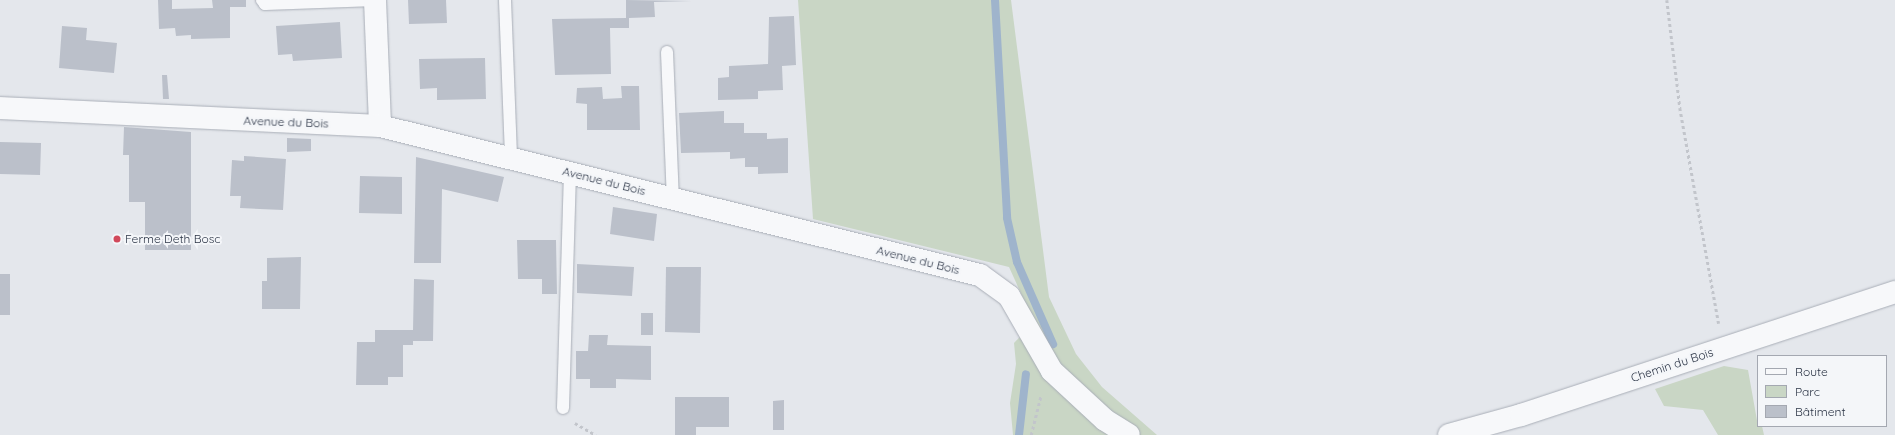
<!DOCTYPE html>
<meta charset="utf-8">
<style>
body{margin:0}
#map{position:relative;width:1895px;height:435px;overflow:hidden;background:#e4e7ec;font-family:Quicksand,sans-serif}
div>[style]{position:absolute}
[style*='--x']{left:calc(var(--x)*1px);top:calc(var(--y)*1px);width:calc(var(--w)*1px);rotate:calc(var(--a)*1deg)}
.green>*{inset:0;background:#c9d6c5}
.stream>*{height:8px;margin:-4px;padding:0 4px;transform-origin:4px;border-radius:4px;background:#9fb4cc}
.building>*{inset:0;background:#bbc0ca}
.path>*{height:2.5px;margin-top:-1.25px;transform-origin:0;background:repeating-linear-gradient(90deg,#c2c5cb 0 3px,transparent 0 6px)}
.roads{filter:drop-shadow(0 0 1px #a9aeb7) drop-shadow(0 0 1px #a9aeb7)}
.service>*{height:12px;margin:-6px;padding:0 6px;transform-origin:6px;border-radius:6px;background:#f7f8fa}
.minor>*{height:22px;margin:-11px;padding:0 11px;transform-origin:11px;border-radius:11px;background:#f7f8fa}
.dots>*{width:11px;height:11px;translate:-50% -50%;box-sizing:border-box;border:2px solid #f4f6f9;border-radius:50%}
span{translate:-50% -50%;white-space:nowrap;text-align:center;line-height:1.15;-webkit-text-stroke:4px #f4f6f9;paint-order:stroke}
.street-label{font-size:12px;color:#2b3445}
.poi-label{font-size:12px;color:#2b3445}
.left{translate:0 -50%;text-align:left}
.legend{position:absolute;left:1757px;top:355px;width:130px;height:72px;box-sizing:border-box;background:#f4f6f9;border:1px solid #a4a8b1;margin:0;padding:5px 7px;list-style:none;font-size:12px;color:#2b3445}
.legend li{display:flex;align-items:center;gap:8px;height:20px}
.legend b{width:20px;border:1px solid #a4a8b1}
</style>
<div id="map">
<div class="green">
<div style="clip-path:polygon(798px 0,1011px 0,1049px 297px,1076px 354px,1102px 387px,1157px 435px,1013px 435px,1010px 403px,1016px 364px,1014px 343px,1034px 322px,1009px 267px,813px 219px)"></div>
<div style="clip-path:polygon(1724px 366px,1748px 370px,1758px 426px,1762px 426px,1764px 435px,1718px 435px,1703px 410px,1664px 406px,1655px 389px)"></div>
</div>
<div class="stream">
<div style="--x:995;--y:0;--w:218;--a:86.8"></div>
<div style="--x:1007;--y:218;--w:45;--a:77.2"></div>
<div style="--x:1017;--y:262;--w:90;--a:66.3"></div>
<div style="--x:1019;--y:435;--w:61;--a:-83.5"></div>
</div>
<div class="building">
<div style="clip-path:polygon(158px 0,172px 0,172px 9px,213px 8px,212px 0,246px 0,246px 7px,230px 7px,230px 38px,191px 39px,191px 35px,176px 36px,175px 28px,159px 29px)"></div>
<div style="clip-path:polygon(408px 0,446px 0,447px 23px,409px 24px)"></div>
<div style="clip-path:polygon(626px 0,692px 1px,654px 2px,655px 17px,629px 18px,629px 28px,610px 28px,611px 74px,555px 75px,552px 19px,626px 18px)"></div>
<div style="clip-path:polygon(794px 16px,796px 65px,782px 66px,783px 90px,758px 91px,758px 99px,718px 100px,718px 78px,729px 77px,729px 66px,768px 64px,769px 17px)"></div>
<div style="clip-path:polygon(340px 22px,342px 58px,293px 61px,292px 54px,278px 55px,276px 26px)"></div>
<div style="clip-path:polygon(62px 26px,87px 28px,86px 40px,117px 43px,114px 73px,59px 68px)"></div>
<div style="clip-path:polygon(485px 58px,486px 99px,437px 100px,437px 88px,420px 89px,419px 59px)"></div>
<div style="clip-path:polygon(162px 75px,167px 75px,169px 99px,163px 99px)"></div>
<div style="clip-path:polygon(621px 86px,639px 86px,640px 130px,587px 130px,587px 104px,576px 103px,577px 88px,602px 87px,603px 99px,622px 98px)"></div>
<div style="clip-path:polygon(724px 111px,724px 123px,744px 123px,744px 133px,767px 133px,767px 139px,788px 138px,788px 173px,758px 174px,758px 167px,745px 167px,745px 158px,730px 159px,730px 152px,681px 153px,679px 113px)"></div>
<div style="clip-path:polygon(124px 127px,191px 132px,191px 250px,145px 250px,145px 202px,129px 202px,129px 155px,123px 155px)"></div>
<div style="clip-path:polygon(287px 138px,311px 139px,311px 151px,287px 152px)"></div>
<div style="clip-path:polygon(0 142px,41px 143px,40px 175px,0 174px)"></div>
<div style="clip-path:polygon(244px 156px,286px 159px,283px 210px,240px 208px,241px 196px,230px 196px,232px 160px,244px 161px)"></div>
<div style="clip-path:polygon(416px 157px,504px 177px,498px 202px,442px 189px,441px 263px,414px 263px)"></div>
<div style="clip-path:polygon(360px 176px,402px 177px,402px 214px,359px 213px)"></div>
<div style="clip-path:polygon(613px 207px,657px 214px,654px 241px,610px 234px)"></div>
<div style="clip-path:polygon(517px 240px,556px 240px,557px 294px,542px 294px,542px 279px,518px 279px)"></div>
<div style="clip-path:polygon(301px 257px,300px 309px,262px 309px,262px 281px,267px 281px,267px 258px)"></div>
<div style="clip-path:polygon(577px 264px,634px 267px,632px 296px,577px 293px)"></div>
<div style="clip-path:polygon(666px 267px,701px 267px,700px 333px,665px 332px)"></div>
<div style="clip-path:polygon(0 274px,10px 274px,10px 315px,0 315px)"></div>
<div style="clip-path:polygon(414px 279px,434px 280px,433px 341px,413px 341px,413px 345px,403px 345px,403px 377px,388px 377px,388px 385px,356px 385px,357px 342px,375px 342px,375px 330px,413px 330px)"></div>
<div style="clip-path:polygon(641px 313px,653px 313px,653px 335px,641px 335px)"></div>
<div style="clip-path:polygon(589px 335px,608px 335px,607px 345px,651px 346px,651px 380px,616px 379px,616px 388px,590px 388px,590px 379px,576px 379px,576px 351px,588px 351px)"></div>
<div style="clip-path:polygon(675px 397px,729px 397px,729px 427px,696px 427px,696px 435px,675px 435px)"></div>
<div style="clip-path:polygon(784px 400px,784px 430px,773px 430px,773px 401px)"></div>
</div>
<div class="path">
<div style="--x:1667;--y:0;--w:109;--a:83.1"></div>
<div style="--x:1680;--y:108;--w:219;--a:79.8"></div>
<div style="--x:575;--y:423;--w:24;--a:30"></div>
<div style="--x:1031;--y:435;--w:41;--a:-76"></div>
</div>
<div class="roads">
<div class="service">
<div style="--x:262;--y:0;--w:5;--a:53"></div>
<div style="--x:265;--y:4;--w:110;--a:-2.1"></div>
<div style="--x:505;--y:0;--w:159;--a:87.8"></div>
<div style="--x:667;--y:52;--w:147;--a:87.7"></div>
<div style="--x:563;--y:408;--w:235;--a:-88.3"></div>
</div>
<div class="minor">
<div style="--x:375;--y:0;--w:126;--a:87.7"></div>
<div style="--x:0;--y:108;--w:380;--a:2.7"></div>
<div style="--x:380;--y:126;--w:618;--a:13.95"></div>
<div style="--x:980;--y:275;--w:36;--a:36"></div>
<div style="--x:1009;--y:296;--w:86;--a:60.2"></div>
<div style="--x:1052;--y:371;--w:72;--a:42.8"></div>
<div style="--x:1105;--y:420;--w:28;--a:32"></div>
<div style="--x:1449;--y:435;--w:75;--a:-15.5"></div>
<div style="--x:1521;--y:415;--w:394;--a:-18.2"></div>
</div>
</div>
<div class="dots">
<div style="left:117px;top:239px;background:#d1495b"></div>
</div>
<div class="street-label">
<span style="left:286px;top:122px;rotate:2deg">Avenue du Bois</span>
<span style="left:604px;top:181px;rotate:14deg">Avenue du Bois</span>
<span style="left:918px;top:260px;rotate:14deg">Avenue du Bois</span>
<span style="left:1672px;top:365px;rotate:-18deg">Chemin du Bois</span>
</div>
<div class="poi-label">
<span class="left" style="left:125px;top:239px">Ferme Deth Bosc</span>
</div>
<ul class="legend">
<li><b style="height:5px;background:#f7f8fa"></b>Route</li>
<li><b style="height:11px;background:#c9d6c5"></b>Parc</li>
<li><b style="height:11px;background:#bbc0ca"></b>Bâtiment</li>
</ul>
</div>
